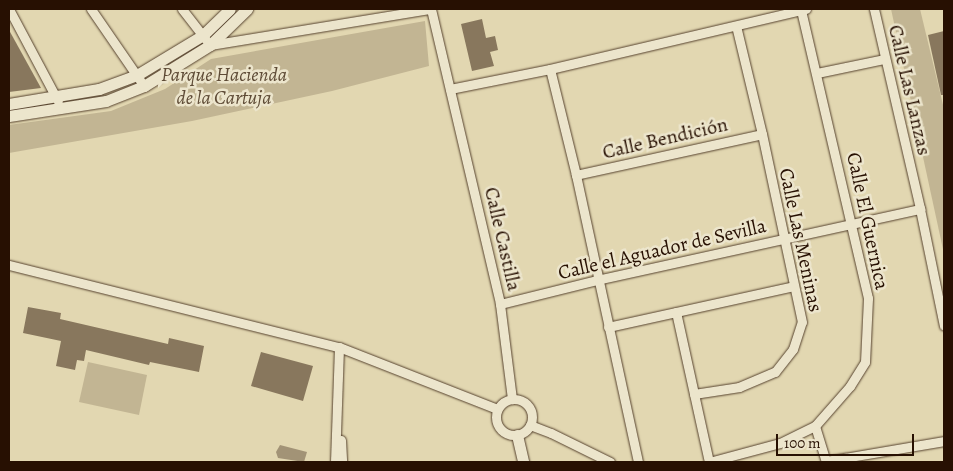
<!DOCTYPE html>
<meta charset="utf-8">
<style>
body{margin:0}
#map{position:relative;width:953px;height:471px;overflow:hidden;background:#e2d7b1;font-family:Alegreya,serif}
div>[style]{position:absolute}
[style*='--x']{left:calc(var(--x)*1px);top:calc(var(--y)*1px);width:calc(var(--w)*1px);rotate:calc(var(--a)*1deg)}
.green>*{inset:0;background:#c2b593}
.water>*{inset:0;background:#a29376}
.building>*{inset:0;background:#88775d}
.roads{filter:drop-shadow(0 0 1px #56422e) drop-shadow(0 0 1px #56422e)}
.street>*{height:9px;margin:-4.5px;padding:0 4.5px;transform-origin:4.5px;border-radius:4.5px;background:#ece5cc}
.street>.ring{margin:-4.5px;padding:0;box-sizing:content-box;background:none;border:9px solid #ece5cc;border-radius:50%}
.secondary>*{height:11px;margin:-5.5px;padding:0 5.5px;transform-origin:5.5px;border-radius:5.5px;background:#ece5cc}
span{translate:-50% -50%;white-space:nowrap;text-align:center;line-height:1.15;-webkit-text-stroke:5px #ece5cc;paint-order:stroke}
.park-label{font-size:20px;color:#5d4a35;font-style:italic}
.street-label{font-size:20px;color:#271002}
.frame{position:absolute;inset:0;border:10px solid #271002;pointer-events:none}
.scale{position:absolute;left:776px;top:434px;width:138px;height:22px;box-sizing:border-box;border:2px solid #271002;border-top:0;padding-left:6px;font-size:15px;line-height:18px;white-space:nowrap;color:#271002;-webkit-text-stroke:4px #ece5cc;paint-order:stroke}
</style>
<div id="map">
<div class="green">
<div style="clip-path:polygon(891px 9px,920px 9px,944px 109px,944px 254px)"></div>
<div style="clip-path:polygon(425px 21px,429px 66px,332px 91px,192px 121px,9px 153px,9px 125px,111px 111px,165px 89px,211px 59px)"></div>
<div style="clip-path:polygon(88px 362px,147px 375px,139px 415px,79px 402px)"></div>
</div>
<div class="water">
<div style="clip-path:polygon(280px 445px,307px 452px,304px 462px,278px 458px,276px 452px)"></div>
</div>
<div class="building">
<div style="clip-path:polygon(482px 19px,486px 38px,495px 36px,498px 50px,490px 52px,494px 66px,472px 71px,461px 24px)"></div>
<div style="clip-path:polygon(9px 30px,41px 88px,9px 92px)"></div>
<div style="clip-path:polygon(944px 31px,944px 95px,941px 95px,928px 35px)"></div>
<div style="clip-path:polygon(28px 307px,61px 313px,60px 319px,168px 344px,169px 338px,204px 346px,199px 372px,150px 362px,149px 365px,86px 350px,84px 361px,77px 360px,75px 370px,56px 366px,61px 341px,23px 333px)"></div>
<div style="clip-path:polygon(261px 352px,313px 366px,303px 401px,251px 386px)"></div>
</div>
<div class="roads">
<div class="street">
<div style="--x:9;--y:9;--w:104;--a:62"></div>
<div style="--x:91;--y:9;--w:93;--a:55.5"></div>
<div style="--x:182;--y:9;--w:46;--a:52.1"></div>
<div style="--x:210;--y:45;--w:222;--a:-9.3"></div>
<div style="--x:431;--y:9;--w:303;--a:76.8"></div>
<div style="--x:500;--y:304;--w:96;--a:82.8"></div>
<div style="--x:874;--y:9;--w:205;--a:77"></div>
<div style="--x:920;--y:209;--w:119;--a:78.4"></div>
<div style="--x:550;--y:69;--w:109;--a:76.2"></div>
<div style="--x:576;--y:175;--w:294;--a:77.8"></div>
<div style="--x:817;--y:73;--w:68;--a:-11.8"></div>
<div style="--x:450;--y:89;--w:102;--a:-11.3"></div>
<div style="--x:550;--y:69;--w:263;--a:-13.2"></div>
<div style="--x:576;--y:175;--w:190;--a:-12.4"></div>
<div style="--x:9;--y:265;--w:340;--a:14"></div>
<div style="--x:339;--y:347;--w:170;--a:21.4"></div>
<div style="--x:500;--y:304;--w:100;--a:-13.9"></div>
<div style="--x:597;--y:280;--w:331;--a:-12.4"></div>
<div style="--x:676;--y:312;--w:154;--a:77.6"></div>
<div style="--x:608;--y:327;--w:190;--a:-12.4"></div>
<div style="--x:694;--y:394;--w:46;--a:-8.8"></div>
<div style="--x:739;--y:387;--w:39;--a:-23"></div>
<div style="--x:775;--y:372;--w:29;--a:-52"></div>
<div style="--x:793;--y:349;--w:28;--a:-72"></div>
<div style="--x:802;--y:322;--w:192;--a:-102"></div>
<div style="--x:762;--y:134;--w:111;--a:-103.5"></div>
<div class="ring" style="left:496px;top:399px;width:27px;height:27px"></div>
<div style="--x:530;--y:425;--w:22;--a:21"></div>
<div style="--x:551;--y:433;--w:66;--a:26.2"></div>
<div style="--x:815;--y:426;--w:37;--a:73"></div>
<div style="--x:826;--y:461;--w:120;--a:-9.6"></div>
<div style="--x:341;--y:440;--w:22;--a:87"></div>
<div style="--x:335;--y:462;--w:115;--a:-88"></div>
<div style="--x:709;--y:462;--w:73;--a:-15"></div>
<div style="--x:780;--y:443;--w:39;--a:-26"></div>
<div style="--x:815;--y:426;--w:53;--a:-48.8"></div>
<div style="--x:850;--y:386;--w:28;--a:-58"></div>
<div style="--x:865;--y:362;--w:64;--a:-87.3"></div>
<div style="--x:868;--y:298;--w:295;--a:-103.1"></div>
</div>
<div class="secondary">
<div style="--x:9;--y:104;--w:91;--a:-9.5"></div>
<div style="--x:99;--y:89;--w:40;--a:-20.2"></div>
<div style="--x:137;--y:75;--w:77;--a:-31.2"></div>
<div style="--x:203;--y:35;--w:37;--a:-44"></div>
<div style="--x:9;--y:116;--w:98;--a:-8.8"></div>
<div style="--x:106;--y:101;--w:41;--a:-21.5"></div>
<div style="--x:144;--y:86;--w:78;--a:-31.8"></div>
<div style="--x:210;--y:45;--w:52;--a:-44.2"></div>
<div style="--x:517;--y:435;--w:28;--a:77"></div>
</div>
</div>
<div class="park-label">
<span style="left:224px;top:86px">Parque Hacienda<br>de la Cartuja</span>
</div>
<div class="street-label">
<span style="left:910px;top:90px;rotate:77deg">Calle Las Lanzas</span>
<span style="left:665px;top:138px;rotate:-13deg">Calle Bendición</span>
<span style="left:868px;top:221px;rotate:78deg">Calle El Guernica</span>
<span style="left:503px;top:239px;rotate:77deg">Calle Castilla</span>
<span style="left:801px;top:240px;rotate:78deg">Calle Las Meninas</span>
<span style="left:662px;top:249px;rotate:-13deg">Calle el Aguador de Sevilla</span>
</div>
<div class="frame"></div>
<div class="scale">100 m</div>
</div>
